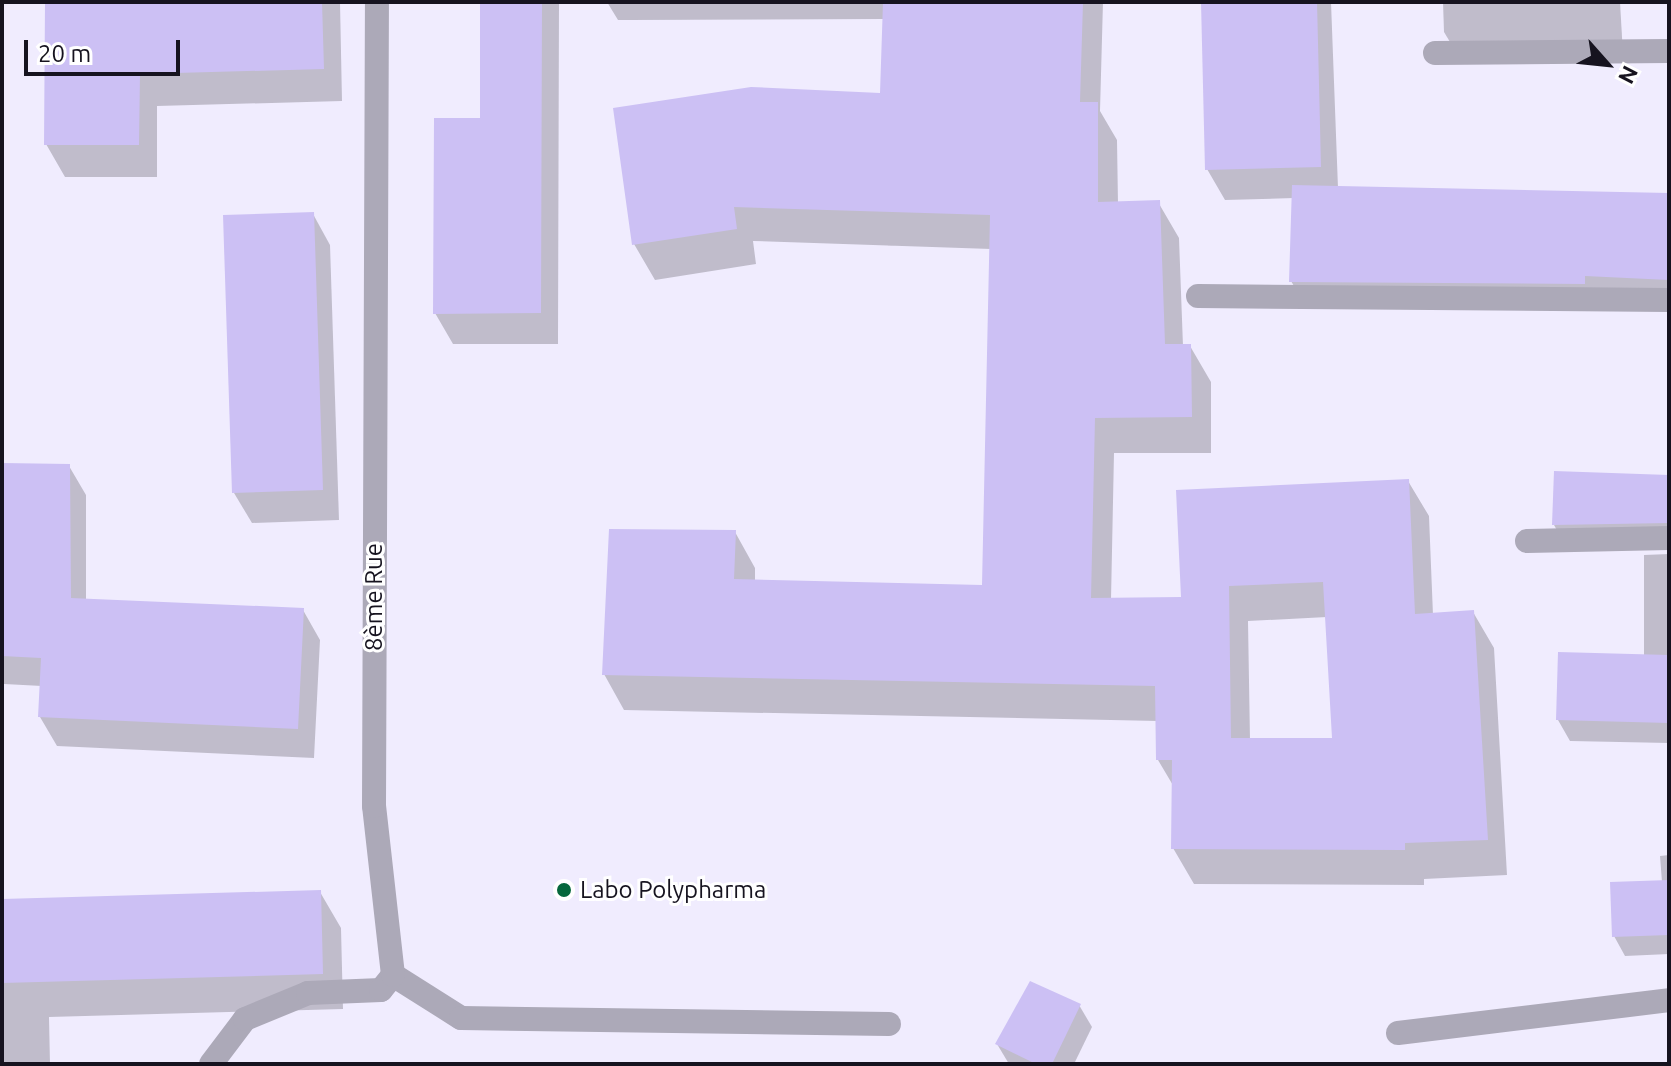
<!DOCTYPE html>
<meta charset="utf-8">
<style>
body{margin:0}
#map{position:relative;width:1671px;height:1066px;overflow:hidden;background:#f8f7fe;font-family:Ubuntu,sans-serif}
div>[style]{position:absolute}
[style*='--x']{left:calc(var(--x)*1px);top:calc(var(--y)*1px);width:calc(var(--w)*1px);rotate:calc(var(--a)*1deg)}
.built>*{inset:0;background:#f0ecfe}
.shadow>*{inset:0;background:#0003}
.building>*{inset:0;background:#ccc0f4}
.minor>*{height:24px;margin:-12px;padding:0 12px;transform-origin:12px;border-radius:12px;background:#aca9b8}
.dots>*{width:22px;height:22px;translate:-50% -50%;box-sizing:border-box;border:4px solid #fff;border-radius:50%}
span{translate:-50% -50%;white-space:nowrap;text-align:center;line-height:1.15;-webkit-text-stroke:6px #fff;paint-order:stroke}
.street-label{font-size:24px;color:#16131f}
.poi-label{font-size:24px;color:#16131f}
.left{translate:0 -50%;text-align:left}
.frame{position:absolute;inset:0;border:4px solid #16131f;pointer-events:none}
.north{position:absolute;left:1567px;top:24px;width:80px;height:80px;-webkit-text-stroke:6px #fff;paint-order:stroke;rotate:117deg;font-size:22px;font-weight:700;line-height:32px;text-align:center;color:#16131f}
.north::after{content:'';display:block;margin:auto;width:28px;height:36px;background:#16131f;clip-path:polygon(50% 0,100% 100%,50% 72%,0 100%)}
.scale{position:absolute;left:24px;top:40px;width:156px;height:36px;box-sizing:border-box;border:4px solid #16131f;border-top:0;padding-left:10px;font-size:24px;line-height:28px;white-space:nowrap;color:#16131f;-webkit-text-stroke:6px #fff;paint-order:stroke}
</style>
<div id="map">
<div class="built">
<div style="clip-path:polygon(2px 2px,1669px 2px,1669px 1064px,2px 1064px)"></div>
</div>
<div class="shadow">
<div style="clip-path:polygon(47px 2px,340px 2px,342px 101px,157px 106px,157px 177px,65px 177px,46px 144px)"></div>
<div style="clip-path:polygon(482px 2px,559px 2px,558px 344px,453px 344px,435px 313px,482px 120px)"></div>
<div style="clip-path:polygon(evenodd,607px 2px,1103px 2px,1100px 111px,1117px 140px,1118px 204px,1158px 202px,1179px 238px,1183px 346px,1190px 346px,1211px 382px,1211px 453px,1114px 453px,1111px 600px,1183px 599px,1408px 481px,1429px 516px,1433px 615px,1473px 612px,1494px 648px,1507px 875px,1424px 879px,1424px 885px,1194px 884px,1173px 848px,1174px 787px,1158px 760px,1158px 721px,624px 710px,604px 674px,735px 532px,755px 568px,755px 581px,984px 587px,991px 249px,753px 241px,756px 264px,655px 280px,634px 244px,882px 95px,884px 19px,618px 20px,607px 2px,1327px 617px,1334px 740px,1250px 740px,1248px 621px,1327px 617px)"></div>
<div style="clip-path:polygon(1203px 2px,1331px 2px,1338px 188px,1669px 196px,1669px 300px,1304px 303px,1291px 281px,1294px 198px,1225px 200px,1207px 169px)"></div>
<div style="clip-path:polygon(1443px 2px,1620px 2px,1623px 54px,1462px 62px,1444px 32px)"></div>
<div style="clip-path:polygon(313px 214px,330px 245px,339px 520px,252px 523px,234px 493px)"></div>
<div style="clip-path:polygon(2px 465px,69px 466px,86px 495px,86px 601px,303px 610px,320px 640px,314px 758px,57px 746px,40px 717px,42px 686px,4px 684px,2px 681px)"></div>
<div style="clip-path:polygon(1669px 477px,1669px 544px,1566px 546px,1554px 525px)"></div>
<div style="clip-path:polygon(1669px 554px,1669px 743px,1570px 741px,1558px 720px,1644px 656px,1644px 555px)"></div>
<div style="clip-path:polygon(1669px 855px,1669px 954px,1625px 956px,1614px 936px,1662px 882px,1660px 856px)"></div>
<div style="clip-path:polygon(320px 892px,341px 928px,343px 1009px,49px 1017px,50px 1064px,2px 1064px,2px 901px)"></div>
<div style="clip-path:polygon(1079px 1005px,1092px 1027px,1074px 1064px,1009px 1064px,997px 1044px)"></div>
</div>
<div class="building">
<div style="clip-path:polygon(45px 2px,322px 2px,324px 69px,140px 74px,139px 145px,44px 145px)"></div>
<div style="clip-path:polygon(480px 2px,542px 2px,541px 313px,433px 314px,434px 118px,480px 118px)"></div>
<div style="clip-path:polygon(evenodd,883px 2px,1083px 2px,1080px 102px,1098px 102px,1098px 202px,1160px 200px,1165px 344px,1191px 344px,1192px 417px,1095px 418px,1091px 598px,1181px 597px,1176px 490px,1409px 479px,1415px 614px,1474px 610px,1488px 840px,1405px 843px,1405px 850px,1171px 849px,1172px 760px,1156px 760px,1155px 686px,602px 675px,609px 529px,736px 530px,734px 579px,982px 585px,990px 215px,734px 207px,737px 229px,632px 245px,613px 108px,751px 87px,880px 93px,883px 2px,1323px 582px,1332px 738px,1231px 738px,1229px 586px,1323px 582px)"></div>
<div style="clip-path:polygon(1201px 2px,1317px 2px,1321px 167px,1205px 170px)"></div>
<div style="clip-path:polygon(1292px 185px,1669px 193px,1669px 280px,1585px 276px,1585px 284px,1289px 282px)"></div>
<div style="clip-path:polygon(314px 212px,323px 490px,232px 493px,223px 215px)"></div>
<div style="clip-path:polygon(2px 463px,70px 464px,71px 598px,304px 608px,298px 729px,38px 717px,41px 658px,2px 656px)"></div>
<div style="clip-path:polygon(1554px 471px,1669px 475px,1669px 523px,1552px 525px)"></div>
<div style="clip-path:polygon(1558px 652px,1669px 655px,1669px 723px,1556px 720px)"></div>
<div style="clip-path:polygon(1669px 880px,1669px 935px,1612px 937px,1610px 882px)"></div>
<div style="clip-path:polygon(321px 890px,323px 974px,2px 983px,2px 899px)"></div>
<div style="clip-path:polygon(1030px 981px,1081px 1004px,1052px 1064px,1036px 1064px,995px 1044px)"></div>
</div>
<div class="minor">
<div style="--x:1435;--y:53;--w:234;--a:-0.5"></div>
<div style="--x:1198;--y:296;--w:471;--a:0.5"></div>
<div style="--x:1527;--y:541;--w:142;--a:-1.2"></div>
<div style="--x:393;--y:975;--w:80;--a:32.3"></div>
<div style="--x:461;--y:1018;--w:428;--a:0.8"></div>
<div style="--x:1398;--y:1033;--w:273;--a:-6.9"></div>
<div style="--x:211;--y:1064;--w:56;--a:-52.9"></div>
<div style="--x:245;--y:1019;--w:68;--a:-22.4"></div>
<div style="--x:308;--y:993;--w:73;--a:-2.4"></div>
<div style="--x:381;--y:990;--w:19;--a:-51"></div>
<div style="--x:393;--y:975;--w:170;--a:-96.4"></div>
<div style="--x:374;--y:806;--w:804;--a:-89.79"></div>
</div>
<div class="dots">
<div style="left:564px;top:890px;background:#05673c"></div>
</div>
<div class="street-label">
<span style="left:374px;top:597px;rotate:-90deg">8ème Rue</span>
</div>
<div class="poi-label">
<span class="left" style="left:580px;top:890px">Labo Polypharma</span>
</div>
<div class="frame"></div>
<div class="north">N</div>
<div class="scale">20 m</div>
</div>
